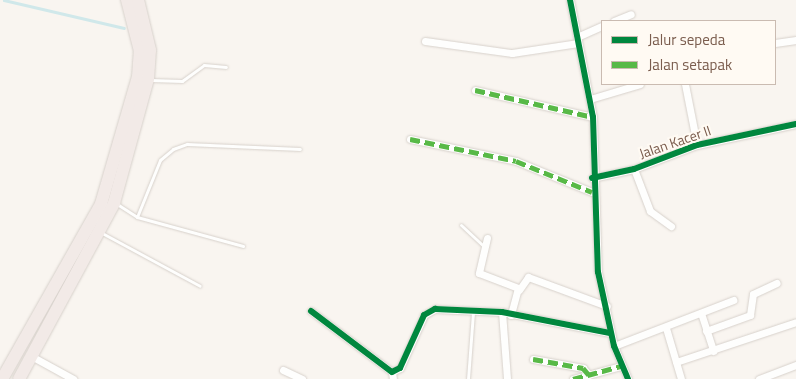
<!DOCTYPE html>
<style>
body{margin:0}
#map{position:relative;width:796px;height:379px;overflow:hidden;background:#f9f5f0;font-family:"Titillium Web",sans-serif}
div>[style]{position:absolute}
[style*='--x']{left:calc(var(--x)*1px);top:calc(var(--y)*1px);width:calc(var(--w)*1px);rotate:calc(var(--a)*1deg)}
.stream>*{height:2.5px;margin:-1.25px;padding:0 1.25px;transform-origin:1.25px;border-radius:1.25px;background:#d0e8ea}
.roads{filter:drop-shadow(0 0 1px #d7d1cb) drop-shadow(0 0 1px #d7d1cb)}
.lane>*{height:3px;margin:-1.5px;padding:0 1.5px;transform-origin:1.5px;border-radius:1.5px;background:#fefefd}
.street>*{height:7px;margin:-3.5px;padding:0 3.5px;transform-origin:3.5px;border-radius:3.5px;background:#fefefd}
.highway>*{height:12px;margin:-6px;padding:0 6px;transform-origin:6px;border-radius:6px;background:#f2eae7}
.quiet>*{height:5px;margin-top:-2.5px;transform-origin:0;background:repeating-linear-gradient(90deg,#58b947 0 10px,transparent 0 15px)}
.cycleway>*{height:6px;margin:-3px;padding:0 3px;transform-origin:3px;border-radius:3px;background:#00873e}
span{translate:-50% -50%;white-space:nowrap;text-align:center;line-height:1.15;-webkit-text-stroke:4px #fffaf3;paint-order:stroke}
.street-label{font-size:14px;color:#7a5c4d}
.legend{position:absolute;left:601px;top:20px;width:175px;height:65px;box-sizing:border-box;background:#fffaf3;border:1px solid #cabbb1;margin:0;padding:6px 9px;list-style:none;font-size:15px;color:#7a5c4d}
.legend li{display:flex;align-items:center;gap:10px;height:25px}
.legend b{width:25px;border:1px solid #cabbb1}
</style>
<div id="map">
<div class="stream">
<div style="--x:4;--y:0;--w:123;--a:13.1"></div>
</div>
<div class="roads">
<div class="lane">
<div style="--x:151;--y:80;--w:31;--a:2"></div>
<div style="--x:182;--y:81;--w:27;--a:-36"></div>
<div style="--x:204;--y:65;--w:22;--a:5"></div>
<div style="--x:117;--y:204;--w:24;--a:33"></div>
<div style="--x:137;--y:217;--w:110;--a:15.3"></div>
<div style="--x:137;--y:217;--w:61;--a:-68"></div>
<div style="--x:160;--y:160;--w:17;--a:-40"></div>
<div style="--x:173;--y:149;--w:15;--a:-20"></div>
<div style="--x:187;--y:144;--w:113;--a:2.5"></div>
<div style="--x:461;--y:225;--w:33;--a:43"></div>
<div style="--x:102;--y:233;--w:111;--a:28.4"></div>
<div style="--x:468;--y:379;--w:67;--a:-85.7"></div>
</div>
<div class="street">
<div style="--x:570;--y:0;--w:119;--a:78.9"></div>
<div style="--x:593;--y:117;--w:155;--a:88.2"></div>
<div style="--x:598;--y:272;--w:76;--a:77.8"></div>
<div style="--x:614;--y:346;--w:36;--a:67"></div>
<div style="--x:614;--y:21;--w:18;--a:-22"></div>
<div style="--x:577;--y:37;--w:27;--a:-24"></div>
<div style="--x:425;--y:41;--w:88;--a:7.9"></div>
<div style="--x:512;--y:53;--w:67;--a:-8.6"></div>
<div style="--x:775;--y:43;--w:21;--a:-8"></div>
<div style="--x:685;--y:84;--w:62;--a:78.9"></div>
<div style="--x:475;--y:90;--w:121;--a:12.9"></div>
<div style="--x:590;--y:99;--w:52;--a:-16.7"></div>
<div style="--x:410;--y:139;--w:108;--a:11.7"></div>
<div style="--x:516;--y:161;--w:82;--a:22.2"></div>
<div style="--x:634;--y:169;--w:45;--a:69.1"></div>
<div style="--x:650;--y:211;--w:26;--a:36"></div>
<div style="--x:592;--y:178;--w:43;--a:-12.1"></div>
<div style="--x:634;--y:169;--w:67;--a:-20.9"></div>
<div style="--x:697;--y:145;--w:101;--a:-12"></div>
<div style="--x:487;--y:238;--w:36;--a:103"></div>
<div style="--x:479;--y:273;--w:42;--a:21"></div>
<div style="--x:518;--y:288;--w:28;--a:105"></div>
<div style="--x:519;--y:290;--w:16;--a:-55"></div>
<div style="--x:528;--y:277;--w:84;--a:20.2"></div>
<div style="--x:311;--y:311;--w:101;--a:37"></div>
<div style="--x:392;--y:372;--w:9;--a:-27"></div>
<div style="--x:400;--y:368;--w:58;--a:-65.6"></div>
<div style="--x:424;--y:315;--w:13;--a:-29"></div>
<div style="--x:435;--y:309;--w:67;--a:2.6"></div>
<div style="--x:502;--y:312;--w:110;--a:11"></div>
<div style="--x:502;--y:312;--w:67;--a:85.7"></div>
<div style="--x:701;--y:313;--w:40;--a:72"></div>
<div style="--x:666;--y:328;--w:53;--a:73.6"></div>
<div style="--x:706;--y:331;--w:47;--a:-20"></div>
<div style="--x:750;--y:315;--w:21;--a:-82"></div>
<div style="--x:753;--y:294;--w:26;--a:-25"></div>
<div style="--x:614;--y:346;--w:128;--a:-21.1"></div>
<div style="--x:33;--y:357;--w:46;--a:28.8"></div>
<div style="--x:533;--y:359;--w:51;--a:10.2"></div>
<div style="--x:583;--y:368;--w:9;--a:49"></div>
<div style="--x:676;--y:362;--w:126;--a:-18.4"></div>
<div style="--x:283;--y:370;--w:21;--a:25"></div>
<div style="--x:392;--y:372;--w:7;--a:82"></div>
<div style="--x:573;--y:379;--w:50;--a:-15.2"></div>
<div style="--x:759;--y:379;--w:40;--a:-21"></div>
</div>
<div class="highway">
<div style="--x:2;--y:379;--w:201;--a:-60.5"></div>
<div style="--x:101;--y:204;--w:132;--a:-73.8"></div>
<div style="--x:138;--y:77;--w:26;--a:-86"></div>
<div style="--x:140;--y:51;--w:53;--a:-104.3"></div>
<div style="--x:19;--y:379;--w:200;--a:-61.6"></div>
<div style="--x:114;--y:203;--w:129;--a:-74.7"></div>
<div style="--x:148;--y:79;--w:29;--a:-86"></div>
<div style="--x:150;--y:50;--w:51;--a:-103.5"></div>
</div>
</div>
<div class="quiet">
<div style="--x:475;--y:90;--w:121;--a:12.9"></div>
<div style="--x:410;--y:139;--w:108;--a:11.7"></div>
<div style="--x:516;--y:161;--w:82;--a:22.2"></div>
<div style="--x:533;--y:359;--w:51;--a:10.2"></div>
<div style="--x:583;--y:368;--w:9;--a:49"></div>
<div style="--x:573;--y:379;--w:50;--a:-15.2"></div>
</div>
<div class="cycleway">
<div style="--x:570;--y:0;--w:119;--a:78.9"></div>
<div style="--x:593;--y:117;--w:155;--a:88.2"></div>
<div style="--x:598;--y:272;--w:76;--a:77.8"></div>
<div style="--x:614;--y:346;--w:36;--a:67"></div>
<div style="--x:592;--y:178;--w:43;--a:-12.1"></div>
<div style="--x:634;--y:169;--w:67;--a:-20.9"></div>
<div style="--x:697;--y:145;--w:101;--a:-12"></div>
<div style="--x:311;--y:311;--w:101;--a:37"></div>
<div style="--x:392;--y:372;--w:9;--a:-27"></div>
<div style="--x:400;--y:368;--w:58;--a:-65.6"></div>
<div style="--x:424;--y:315;--w:13;--a:-29"></div>
<div style="--x:435;--y:309;--w:67;--a:2.6"></div>
<div style="--x:502;--y:312;--w:110;--a:11"></div>
</div>
<div class="street-label">
<span style="left:675px;top:142px;rotate:-19deg">Jalan Kacer II</span>
</div>
<ul class="legend">
<li><b style="height:6px;background:#00873e"></b>Jalur sepeda</li>
<li><b style="height:6px;background:#58b947"></b>Jalan setapak</li>
</ul>
</div>
